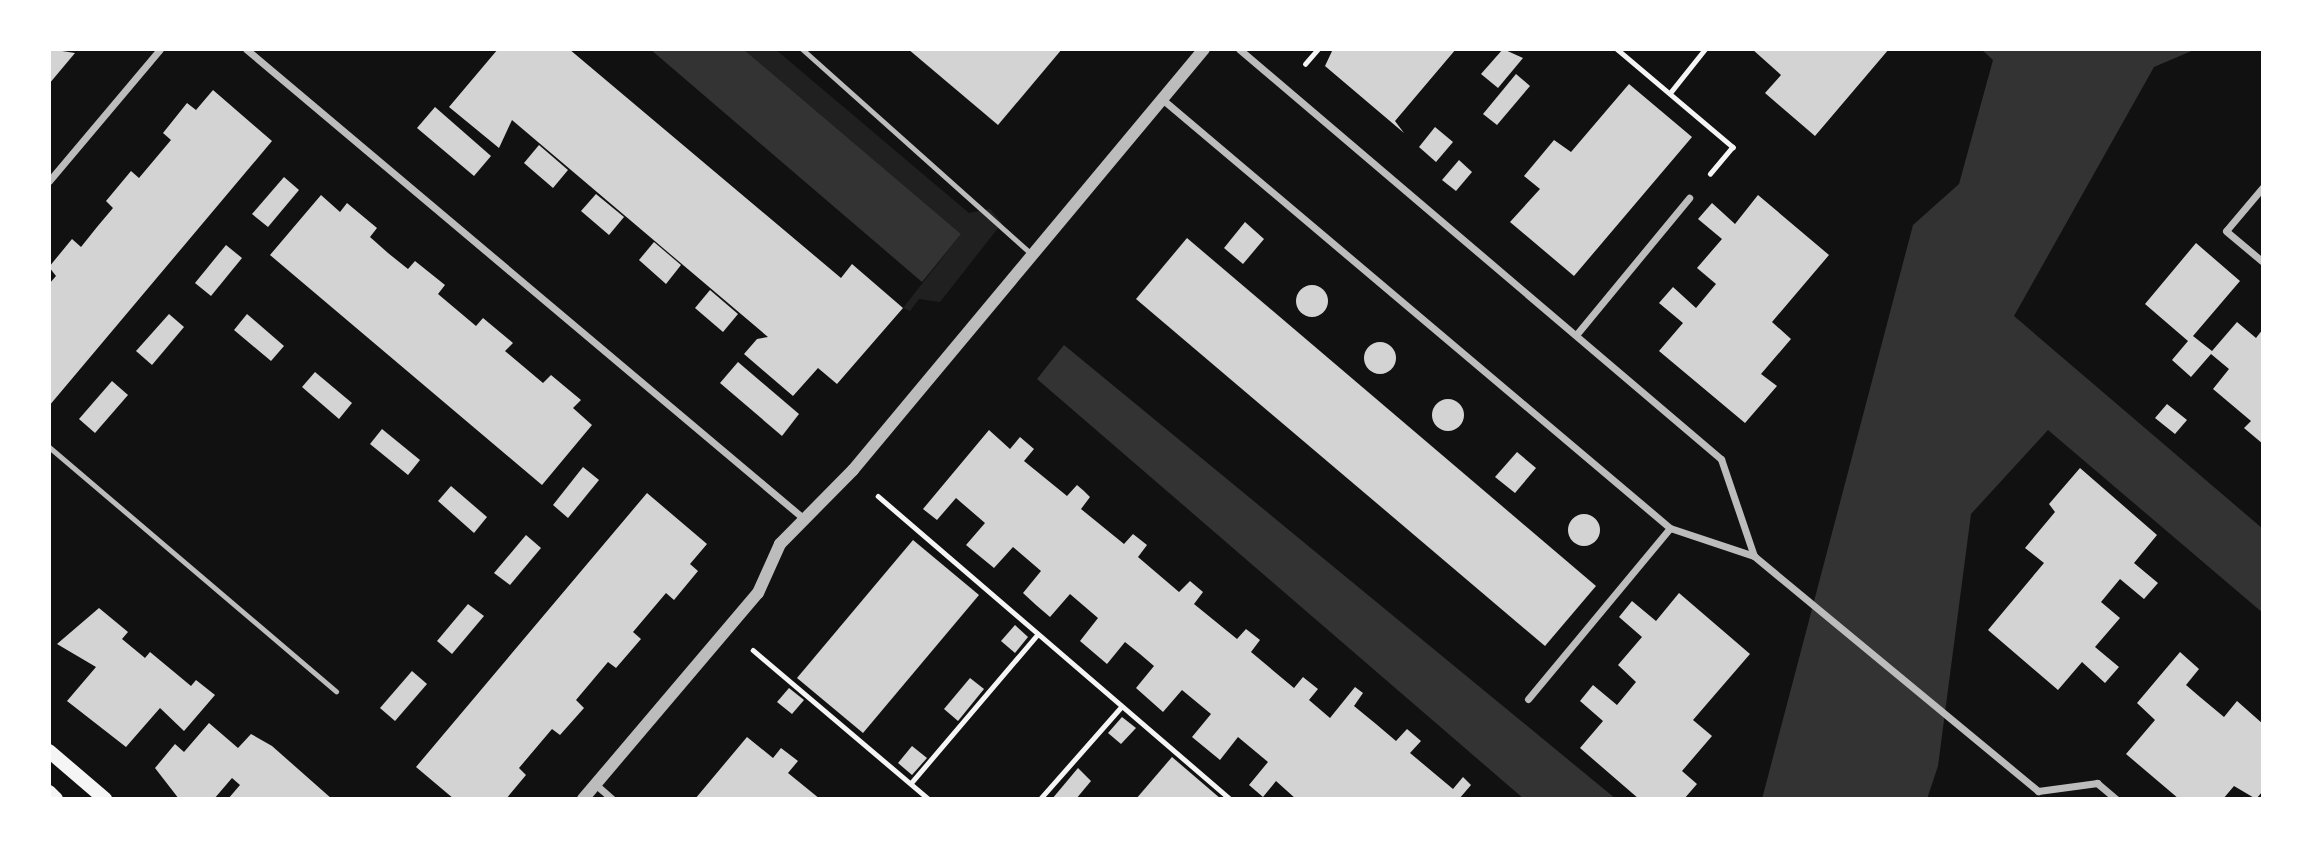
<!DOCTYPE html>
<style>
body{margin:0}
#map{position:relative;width:2312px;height:848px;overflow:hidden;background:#111;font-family:"DM Sans",sans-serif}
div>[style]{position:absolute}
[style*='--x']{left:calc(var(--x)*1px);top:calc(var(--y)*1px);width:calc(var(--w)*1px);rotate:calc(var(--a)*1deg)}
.green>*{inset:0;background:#202020}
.water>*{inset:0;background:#333}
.building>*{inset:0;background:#d3d3d3}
.round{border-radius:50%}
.path>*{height:4.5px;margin:-2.25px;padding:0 2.25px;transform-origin:2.25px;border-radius:2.25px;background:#f5f5f5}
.service>*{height:5px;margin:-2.5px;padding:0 2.5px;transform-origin:2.5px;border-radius:2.5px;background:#bcbcbc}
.minor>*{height:7px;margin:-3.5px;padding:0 3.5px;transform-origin:3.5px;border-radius:3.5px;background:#bcbcbc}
.tertiary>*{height:12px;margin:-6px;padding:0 6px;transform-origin:6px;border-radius:6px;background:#bcbcbc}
.secondary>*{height:14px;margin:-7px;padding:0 7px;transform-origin:7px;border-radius:7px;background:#f5f5f5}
span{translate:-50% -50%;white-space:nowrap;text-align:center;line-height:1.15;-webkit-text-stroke:5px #fff;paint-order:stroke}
.frame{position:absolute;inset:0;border:51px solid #fff;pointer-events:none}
</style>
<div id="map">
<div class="green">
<div style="clip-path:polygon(743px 49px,775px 49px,969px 213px,990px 209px,1002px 223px,940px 302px,919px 299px,910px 311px,903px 308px,961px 234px)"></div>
</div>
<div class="water">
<div style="clip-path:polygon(650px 49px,743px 49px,961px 234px,922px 282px)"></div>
<div style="clip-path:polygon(1981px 49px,2196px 49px,2154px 67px,2014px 316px,2263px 529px,2263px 613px,2048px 430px,1971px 514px,1938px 766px,1927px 799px,1762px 799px,1913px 225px,1959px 184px,1993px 60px)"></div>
<div style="clip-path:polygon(1064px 345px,1616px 799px,1524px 799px,1037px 379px)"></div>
</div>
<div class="building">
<div style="clip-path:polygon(49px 49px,75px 53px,49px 84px)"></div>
<div style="clip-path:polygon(498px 49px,569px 49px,841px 278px,852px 264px,903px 308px,837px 384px,818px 368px,793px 396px,744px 354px,757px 339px,768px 337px,512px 120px,499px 148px,449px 107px)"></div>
<div style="clip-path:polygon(908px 49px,1062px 49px,998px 125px)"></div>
<div style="clip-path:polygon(1333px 49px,1456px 49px,1395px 121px,1404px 133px,1325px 66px)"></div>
<div style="clip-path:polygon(1503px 49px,1523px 58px,1498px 88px,1481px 74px)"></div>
<div style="clip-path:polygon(1752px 49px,1889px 49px,1815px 136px,1765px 93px,1781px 75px)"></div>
<div style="clip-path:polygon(1516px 74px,1530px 86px,1497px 125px,1483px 114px)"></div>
<div style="clip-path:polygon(1629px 84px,1692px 137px,1574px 276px,1510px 222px,1540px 189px,1524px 176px,1554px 140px,1571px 152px)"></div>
<div style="clip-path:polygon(213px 90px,272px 141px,49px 406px,49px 284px,56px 276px,49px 267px,72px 239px,81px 247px,97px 227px,113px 208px,106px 201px,131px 171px,139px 178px,171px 140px,163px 133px,187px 103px,196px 110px)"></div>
<div style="clip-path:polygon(435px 107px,491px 156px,474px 176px,417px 128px)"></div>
<div style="clip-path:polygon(1435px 127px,1453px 142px,1436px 162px,1419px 147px)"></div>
<div style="clip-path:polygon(539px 145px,568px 170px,553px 188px,524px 163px)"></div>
<div style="clip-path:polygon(1459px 160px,1472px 172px,1456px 191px,1442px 180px)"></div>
<div style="clip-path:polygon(284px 177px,299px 190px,268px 227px,252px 214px)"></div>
<div style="clip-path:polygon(596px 194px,624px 217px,609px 235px,581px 211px)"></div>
<div style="clip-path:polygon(321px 195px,340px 212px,347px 203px,377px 228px,370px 237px,388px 253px,408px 269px,415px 261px,445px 285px,438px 294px,476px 326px,483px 318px,513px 343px,505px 351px,543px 383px,551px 375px,581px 400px,573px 408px,592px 425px,542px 485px,270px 255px)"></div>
<div style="clip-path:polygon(1758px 195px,1829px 255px,1772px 322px,1791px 339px,1761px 374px,1777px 386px,1745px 423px,1659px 351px,1683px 323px,1659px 303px,1673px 287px,1696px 308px,1716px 284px,1697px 268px,1722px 239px,1698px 219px,1712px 203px,1735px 224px)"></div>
<div style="clip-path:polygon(1245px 222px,1264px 239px,1243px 264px,1224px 248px)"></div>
<div style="clip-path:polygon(1187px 238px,1596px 586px,1545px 646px,1136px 299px)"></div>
<div style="clip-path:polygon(654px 242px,681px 265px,666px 284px,639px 260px)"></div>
<div style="clip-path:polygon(2196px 243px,2240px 281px,2193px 336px,2212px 351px,2237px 322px,2256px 338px,2263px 329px,2263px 444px,2244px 428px,2251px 421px,2213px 389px,2229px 369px,2211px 354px,2191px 377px,2172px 360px,2188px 341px,2145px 304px)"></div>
<div style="clip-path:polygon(226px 245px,242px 258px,211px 296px,195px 283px)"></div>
<div class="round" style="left:1296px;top:285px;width:32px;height:32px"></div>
<div style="clip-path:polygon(710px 290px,738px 314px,723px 332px,695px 308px)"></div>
<div style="clip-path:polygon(169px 314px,184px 327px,152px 365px,136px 351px)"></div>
<div style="clip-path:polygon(247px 314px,284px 346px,271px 361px,234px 330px)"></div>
<div class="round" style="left:1364px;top:342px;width:32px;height:32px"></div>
<div style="clip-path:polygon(738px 362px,799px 414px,782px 436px,720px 383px)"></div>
<div style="clip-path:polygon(315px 372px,352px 403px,339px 419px,302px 387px)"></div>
<div style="clip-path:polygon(112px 381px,128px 395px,95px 433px,79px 419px)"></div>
<div class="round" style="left:1432px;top:399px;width:32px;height:32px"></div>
<div style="clip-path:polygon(2167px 404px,2187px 420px,2175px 434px,2155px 418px)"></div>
<div style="clip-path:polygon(382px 429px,420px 460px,408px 475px,370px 444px)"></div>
<div style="clip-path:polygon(989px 430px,1010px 449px,1020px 437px,1034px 449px,1024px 461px,1067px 496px,1077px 485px,1084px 491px,1090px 497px,1081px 509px,1124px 544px,1133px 534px,1147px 545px,1138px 557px,1179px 592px,1190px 581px,1203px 592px,1194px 604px,1237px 639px,1246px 629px,1260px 640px,1251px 652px,1294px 688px,1303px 677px,1318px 689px,1309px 700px,1330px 718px,1355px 687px,1363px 693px,1354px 706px,1376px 724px,1396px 741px,1407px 729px,1421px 741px,1410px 753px,1453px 789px,1463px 777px,1471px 785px,1459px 799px,1296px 799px,1276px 781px,1263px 797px,1249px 785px,1268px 762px,1238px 737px,1220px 760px,1192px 737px,1211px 714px,1182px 690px,1163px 712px,1136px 688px,1154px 666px,1140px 654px,1125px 642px,1107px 664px,1080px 641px,1098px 618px,1070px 594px,1050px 617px,1036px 605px,1023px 593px,1041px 571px,1013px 547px,994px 568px,966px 545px,985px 523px,956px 498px,937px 520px,923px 509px)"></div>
<div style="clip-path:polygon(1517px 452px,1536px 468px,1515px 493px,1495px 477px)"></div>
<div style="clip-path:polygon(583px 467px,599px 480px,568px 518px,553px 505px)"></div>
<div style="clip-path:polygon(2080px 468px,2157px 535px,2134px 563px,2158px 583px,2144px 599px,2120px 579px,2101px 602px,2120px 618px,2095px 647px,2119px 667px,2105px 683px,2082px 662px,2058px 690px,1988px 630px,2044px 563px,2025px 548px,2055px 512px,2049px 504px)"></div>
<div style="clip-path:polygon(451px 486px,487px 517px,474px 533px,438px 501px)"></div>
<div style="clip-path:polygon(647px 493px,707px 544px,690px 564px,698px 571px,674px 600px,666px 593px,633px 632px,641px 639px,616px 668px,608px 662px,576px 700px,584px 708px,560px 735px,552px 729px,519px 768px,526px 775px,506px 799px,454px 799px,416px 767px)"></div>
<div class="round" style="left:1568px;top:514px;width:32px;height:32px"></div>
<div style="clip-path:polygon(526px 535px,541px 548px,510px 585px,494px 573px)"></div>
<div style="clip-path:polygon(913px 540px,979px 595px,863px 733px,797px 678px)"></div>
<div style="clip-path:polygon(1679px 593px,1750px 654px,1693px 720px,1712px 736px,1682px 771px,1697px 784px,1684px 799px,1639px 799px,1580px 748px,1603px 721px,1580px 701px,1593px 685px,1617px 705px,1636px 682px,1618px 665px,1642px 637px,1619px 617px,1632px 601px,1656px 621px)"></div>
<div style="clip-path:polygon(468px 604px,484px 616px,452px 654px,437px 641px)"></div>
<div style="clip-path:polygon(99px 608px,128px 632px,122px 639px,145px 658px,150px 652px,191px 686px,196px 680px,215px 695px,184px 731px,160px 708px,126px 747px,67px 701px,96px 667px,57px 644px)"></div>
<div style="clip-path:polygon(1015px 625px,1028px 637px,1015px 653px,1001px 641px)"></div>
<div style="clip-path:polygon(2180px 652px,2199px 669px,2186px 685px,2200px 697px,2224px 717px,2237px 701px,2263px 724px,2263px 791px,2256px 799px,2234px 786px,2223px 799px,2179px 799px,2126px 754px,2155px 720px,2137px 703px)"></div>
<div style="clip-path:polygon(412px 671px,427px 684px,395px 721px,380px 708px)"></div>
<div style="clip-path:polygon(970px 678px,984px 689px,958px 721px,944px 709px)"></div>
<div style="clip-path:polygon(789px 688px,804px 700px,792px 714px,777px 702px)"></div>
<div style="clip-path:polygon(1122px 717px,1136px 728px,1121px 744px,1108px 733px)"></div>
<div style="clip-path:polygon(209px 723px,238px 748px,251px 734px,272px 746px,332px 799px,228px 799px,240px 785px,232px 778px,214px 799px,179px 799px,155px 768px,175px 744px,184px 752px)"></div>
<div style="clip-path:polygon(747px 737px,773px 758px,781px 748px,798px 761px,788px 773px,820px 799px,695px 799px)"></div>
<div style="clip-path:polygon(912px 746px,927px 758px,912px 775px,898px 763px)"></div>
<div style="clip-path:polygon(1172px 757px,1221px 799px,1136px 799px)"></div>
<div style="clip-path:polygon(1078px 768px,1091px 781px,1076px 799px,1052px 799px)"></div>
</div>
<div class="path">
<div style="--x:1617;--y:49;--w:152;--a:40.2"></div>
<div style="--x:1733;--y:147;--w:35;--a:130"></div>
<div style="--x:1305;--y:64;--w:20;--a:-49"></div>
<div style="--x:1670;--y:93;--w:56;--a:-51.5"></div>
<div style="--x:878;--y:496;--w:464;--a:40.7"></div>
<div style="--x:753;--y:650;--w:231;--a:40.3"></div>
<div style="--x:911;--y:783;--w:194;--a:-49.6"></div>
<div style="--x:1040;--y:799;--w:123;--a:-48.6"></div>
</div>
<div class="service">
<div style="--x:802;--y:49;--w:309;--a:41.8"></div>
<div style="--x:49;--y:447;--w:377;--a:40.4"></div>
</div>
<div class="minor">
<div style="--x:246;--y:49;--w:728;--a:40.1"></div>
<div style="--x:1239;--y:49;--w:633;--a:40.39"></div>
<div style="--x:1721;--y:459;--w:102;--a:71.2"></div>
<div style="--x:1162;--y:99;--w:665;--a:40.18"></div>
<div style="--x:1670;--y:528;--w:89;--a:18.4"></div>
<div style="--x:1754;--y:556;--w:369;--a:39.6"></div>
<div style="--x:2038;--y:791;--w:60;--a:-7.7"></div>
<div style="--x:2097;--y:783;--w:25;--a:40"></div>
<div style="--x:49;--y:181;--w:172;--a:-49.9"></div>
<div style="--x:2263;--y:187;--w:57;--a:130.1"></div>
<div style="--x:2226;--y:231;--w:48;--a:40"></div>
<div style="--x:1576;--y:335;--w:178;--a:-50.5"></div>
<div style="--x:1528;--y:699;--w:222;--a:-50.3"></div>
<div style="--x:595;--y:784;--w:23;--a:41"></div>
</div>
<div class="tertiary">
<div style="--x:583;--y:799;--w:270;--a:-49.7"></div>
<div style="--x:758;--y:593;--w:54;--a:-65.8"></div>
<div style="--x:780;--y:544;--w:104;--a:-45.4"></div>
<div style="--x:853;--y:470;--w:548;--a:-50.18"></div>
</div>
<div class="secondary">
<div style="--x:49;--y:751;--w:74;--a:40.6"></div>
<div style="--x:49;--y:792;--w:10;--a:45"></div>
</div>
<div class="frame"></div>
</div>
